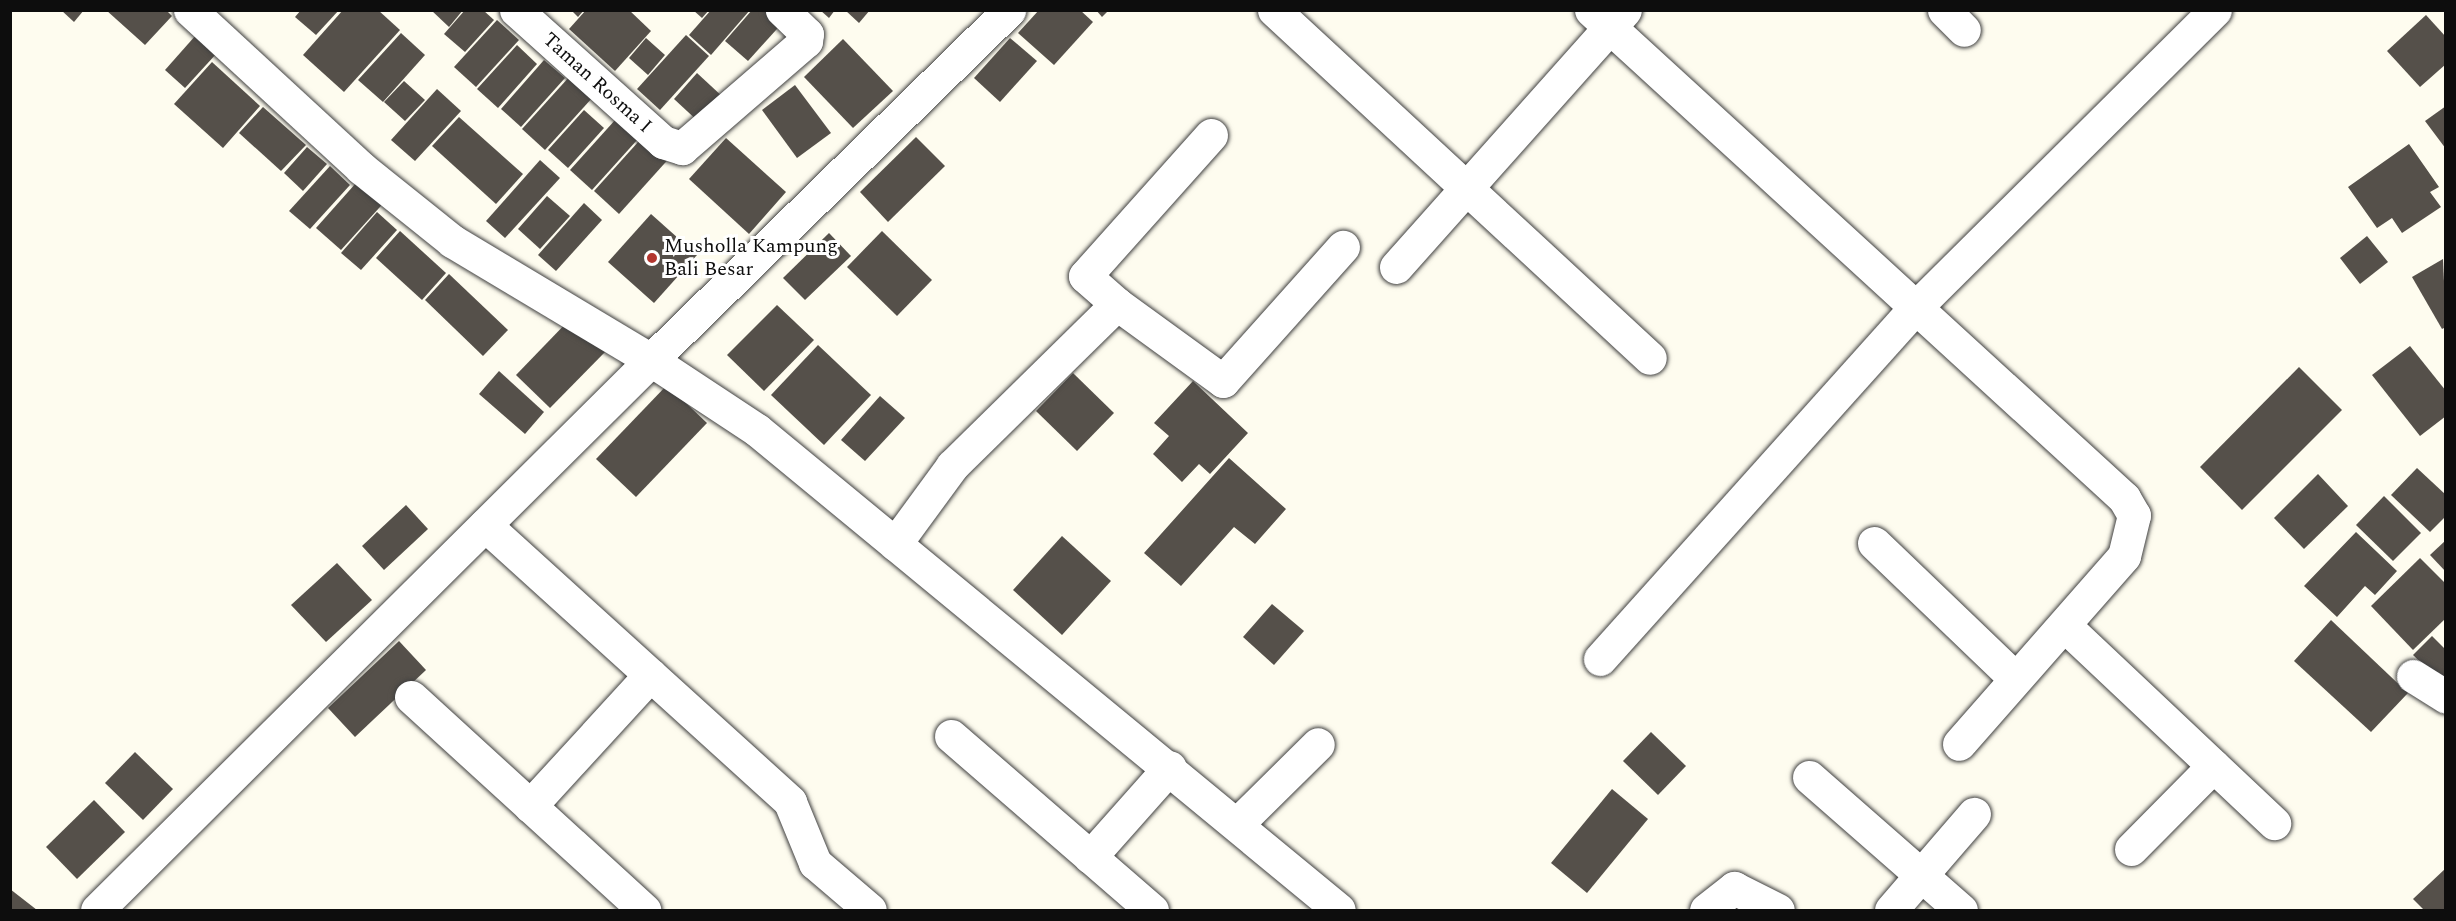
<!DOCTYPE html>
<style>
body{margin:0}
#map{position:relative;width:2456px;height:921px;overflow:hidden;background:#fefcef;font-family:Spectral,serif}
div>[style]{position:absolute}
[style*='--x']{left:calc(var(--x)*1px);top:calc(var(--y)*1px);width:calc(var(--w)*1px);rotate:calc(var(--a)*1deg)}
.building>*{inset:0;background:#55504a}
.roads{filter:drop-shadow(0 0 2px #404040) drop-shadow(0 0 2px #404040)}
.minor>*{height:33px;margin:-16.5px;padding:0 16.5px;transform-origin:16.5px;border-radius:16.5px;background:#fff}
.dots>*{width:16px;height:16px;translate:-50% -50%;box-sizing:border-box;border:3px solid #fff;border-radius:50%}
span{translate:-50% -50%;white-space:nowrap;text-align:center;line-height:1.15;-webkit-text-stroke:6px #fff;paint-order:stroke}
.street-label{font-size:20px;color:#0d0d0d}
.poi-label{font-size:20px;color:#0d0d0d}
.left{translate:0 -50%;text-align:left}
.frame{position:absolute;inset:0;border:12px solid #0d0d0d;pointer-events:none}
</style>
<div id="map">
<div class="building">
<div style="clip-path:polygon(61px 10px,84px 10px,74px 22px)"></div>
<div style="clip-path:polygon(106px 10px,166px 10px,172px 16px,145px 45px)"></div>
<div style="clip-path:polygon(301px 10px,339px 10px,316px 35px,295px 17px)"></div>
<div style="clip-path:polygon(343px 10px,378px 10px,400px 30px,344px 92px,303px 55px)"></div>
<div style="clip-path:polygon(431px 10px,463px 10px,449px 27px)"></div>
<div style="clip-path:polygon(465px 10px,483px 10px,494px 20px,465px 52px,444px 34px)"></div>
<div style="clip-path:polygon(571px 10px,584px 10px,578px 17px)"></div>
<div style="clip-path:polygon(586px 10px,629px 10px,651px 31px,615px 71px,569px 29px)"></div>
<div style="clip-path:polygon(693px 10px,709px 10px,702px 18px)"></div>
<div style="clip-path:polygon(711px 10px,750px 10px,711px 55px,689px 35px)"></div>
<div style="clip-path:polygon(752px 10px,776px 10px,786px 19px,748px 61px,725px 41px)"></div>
<div style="clip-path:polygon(820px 10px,835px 10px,829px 18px)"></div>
<div style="clip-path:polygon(845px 10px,870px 10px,859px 23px)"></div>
<div style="clip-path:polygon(1039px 10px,1080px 10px,1093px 22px,1054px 65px,1018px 33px)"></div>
<div style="clip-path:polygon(1096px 10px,1109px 10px,1102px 17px)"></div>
<div style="clip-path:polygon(2426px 15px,2446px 37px,2446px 64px,2420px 87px,2387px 51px)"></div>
<div style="clip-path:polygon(497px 20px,519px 40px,476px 87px,454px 67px)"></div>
<div style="clip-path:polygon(401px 33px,425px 55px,383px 102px,358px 80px)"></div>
<div style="clip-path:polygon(196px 35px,217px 53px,185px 88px,165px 70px)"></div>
<div style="clip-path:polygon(686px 35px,709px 56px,660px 110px,637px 89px)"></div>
<div style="clip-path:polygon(646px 38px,665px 55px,648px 75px,629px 58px)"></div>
<div style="clip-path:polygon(1010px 38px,1037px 61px,1000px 102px,974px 78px)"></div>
<div style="clip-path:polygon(843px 39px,893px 91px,853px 128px,804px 77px)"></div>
<div style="clip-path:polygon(517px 45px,537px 64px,498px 108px,477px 89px)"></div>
<div style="clip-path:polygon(544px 60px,565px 78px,521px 127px,501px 109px)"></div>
<div style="clip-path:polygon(212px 62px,260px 106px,223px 148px,174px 104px)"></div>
<div style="clip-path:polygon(697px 73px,724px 98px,701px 124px,674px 99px)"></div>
<div style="clip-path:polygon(570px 76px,593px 97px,545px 150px,522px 129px)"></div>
<div style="clip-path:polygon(404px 81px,425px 100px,405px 121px,384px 102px)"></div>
<div style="clip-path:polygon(795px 85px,831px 133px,797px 158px,762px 110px)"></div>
<div style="clip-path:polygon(437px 89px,461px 111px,415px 161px,391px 140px)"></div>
<div style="clip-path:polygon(2446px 106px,2446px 149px,2425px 121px)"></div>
<div style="clip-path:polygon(263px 107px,306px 145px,281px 171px,239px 133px)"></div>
<div style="clip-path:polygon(625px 109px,647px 129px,592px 190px,570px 170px)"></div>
<div style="clip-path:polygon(584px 110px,604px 128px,568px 168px,548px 150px)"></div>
<div style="clip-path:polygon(459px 117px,523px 174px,496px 204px,432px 146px)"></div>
<div style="clip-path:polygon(648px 131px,673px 154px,619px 214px,594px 191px)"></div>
<div style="clip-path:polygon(916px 137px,945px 166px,888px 222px,860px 192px)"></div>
<div style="clip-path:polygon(726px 138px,786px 192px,749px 234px,689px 179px)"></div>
<div style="clip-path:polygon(2409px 144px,2439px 187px,2430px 192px,2441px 207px,2402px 233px,2392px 218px,2377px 228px,2348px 187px)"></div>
<div style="clip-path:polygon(307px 147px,327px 164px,303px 191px,284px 173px)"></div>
<div style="clip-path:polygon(540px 160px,560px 178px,505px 238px,486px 221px)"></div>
<div style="clip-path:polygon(330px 166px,350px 185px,310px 229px,289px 211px)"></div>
<div style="clip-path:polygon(364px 174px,389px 197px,341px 250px,316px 228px)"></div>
<div style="clip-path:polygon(547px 196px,570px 216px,540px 249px,518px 229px)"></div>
<div style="clip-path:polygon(584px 203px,602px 220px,556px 271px,538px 255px)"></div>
<div style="clip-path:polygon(377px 212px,397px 230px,361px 270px,341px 253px)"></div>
<div style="clip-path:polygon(651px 214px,697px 255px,654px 303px,608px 262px)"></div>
<div style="clip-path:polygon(400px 231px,446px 273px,422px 300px,376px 258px)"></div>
<div style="clip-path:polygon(882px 231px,932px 280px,897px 316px,847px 267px)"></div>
<div style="clip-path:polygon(829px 233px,851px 256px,805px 300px,783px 278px)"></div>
<div style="clip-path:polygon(2367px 236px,2388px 262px,2360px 284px,2340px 258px)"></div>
<div style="clip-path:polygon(2443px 259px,2446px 327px,2442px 329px,2412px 277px)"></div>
<div style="clip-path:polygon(449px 274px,508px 330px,483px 356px,425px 300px)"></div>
<div style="clip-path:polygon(777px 305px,814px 340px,764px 391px,727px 355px)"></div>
<div style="clip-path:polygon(572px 317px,606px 351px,550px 408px,516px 375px)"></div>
<div style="clip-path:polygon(818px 345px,871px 395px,824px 445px,771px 395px)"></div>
<div style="clip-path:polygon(2410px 346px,2446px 391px,2446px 416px,2420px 436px,2372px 375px)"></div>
<div style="clip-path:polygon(2299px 367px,2342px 410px,2242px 510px,2200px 467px)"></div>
<div style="clip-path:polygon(499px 371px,544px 412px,525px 434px,479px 394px)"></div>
<div style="clip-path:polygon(1073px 373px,1114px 413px,1077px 451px,1036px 411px)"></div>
<div style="clip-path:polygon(1193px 381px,1248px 433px,1210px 474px,1199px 464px,1182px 482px,1153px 454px,1169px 436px,1154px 423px)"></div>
<div style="clip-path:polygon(667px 385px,707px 423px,636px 497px,596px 459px)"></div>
<div style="clip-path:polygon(880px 396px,905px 418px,865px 461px,841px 440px)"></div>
<div style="clip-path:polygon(1229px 458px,1286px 509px,1255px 544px,1234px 527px,1181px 586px,1144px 553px)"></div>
<div style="clip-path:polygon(2417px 468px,2446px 495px,2446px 516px,2430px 532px,2391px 495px)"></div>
<div style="clip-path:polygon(2318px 474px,2348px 506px,2304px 549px,2274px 518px)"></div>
<div style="clip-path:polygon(2384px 496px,2421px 533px,2393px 561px,2356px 525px)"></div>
<div style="clip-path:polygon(406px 505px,428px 529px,384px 570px,362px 546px)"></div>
<div style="clip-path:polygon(2356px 532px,2397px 571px,2375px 595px,2365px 586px,2337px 617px,2304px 586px)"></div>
<div style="clip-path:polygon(1062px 536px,1111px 581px,1062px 635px,1013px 590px)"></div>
<div style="clip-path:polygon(2446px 540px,2446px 572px,2430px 555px)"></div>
<div style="clip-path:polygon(2420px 558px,2446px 584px,2446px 618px,2413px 650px,2371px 606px)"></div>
<div style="clip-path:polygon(337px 563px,372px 600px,326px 642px,291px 605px)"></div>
<div style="clip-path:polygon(1272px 604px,1304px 631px,1274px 665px,1243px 637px)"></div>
<div style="clip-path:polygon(2331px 620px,2408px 693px,2371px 732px,2294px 661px)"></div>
<div style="clip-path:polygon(2432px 636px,2446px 650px,2446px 687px,2413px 655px)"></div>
<div style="clip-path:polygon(399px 641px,426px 670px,355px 737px,328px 708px)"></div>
<div style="clip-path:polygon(1651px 732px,1686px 766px,1658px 795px,1623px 761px)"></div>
<div style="clip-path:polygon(135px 752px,173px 789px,143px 820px,105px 783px)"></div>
<div style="clip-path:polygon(1612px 789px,1648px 819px,1587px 893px,1551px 863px)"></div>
<div style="clip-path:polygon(94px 800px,125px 832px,77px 879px,46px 847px)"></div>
<div style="clip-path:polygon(2446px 868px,2446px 910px,2424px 910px,2413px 899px)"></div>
<div style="clip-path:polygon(10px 889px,37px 910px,10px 910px)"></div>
</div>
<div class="roads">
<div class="minor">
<div style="--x:190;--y:10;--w:233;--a:42.7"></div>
<div style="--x:361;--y:168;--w:117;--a:38.7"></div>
<div style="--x:452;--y:241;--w:232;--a:30.9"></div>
<div style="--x:651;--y:360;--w:501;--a:-44.35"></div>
<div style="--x:516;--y:10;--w:198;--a:41.9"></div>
<div style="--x:663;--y:142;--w:20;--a:18"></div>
<div style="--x:682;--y:148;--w:164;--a:-40.8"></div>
<div style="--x:806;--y:41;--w:7;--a:-82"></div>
<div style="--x:807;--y:34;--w:35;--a:-136"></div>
<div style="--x:1274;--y:10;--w:512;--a:42.79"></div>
<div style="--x:1591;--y:10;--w:723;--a:42.48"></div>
<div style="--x:2124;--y:498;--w:20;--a:60"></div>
<div style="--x:2134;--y:515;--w:42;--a:103.7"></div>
<div style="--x:2124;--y:556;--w:250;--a:131.3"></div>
<div style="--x:1944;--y:10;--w:28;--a:45"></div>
<div style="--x:1211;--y:135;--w:189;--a:131.8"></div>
<div style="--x:1085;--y:276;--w:43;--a:41.2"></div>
<div style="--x:1117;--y:304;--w:131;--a:36"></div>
<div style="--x:1223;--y:381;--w:180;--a:-48.2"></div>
<div style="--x:1396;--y:267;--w:344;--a:-48.3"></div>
<div style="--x:485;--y:525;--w:412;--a:42.2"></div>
<div style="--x:790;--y:802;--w:66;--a:67.7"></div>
<div style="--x:815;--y:863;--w:72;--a:40.5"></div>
<div style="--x:1874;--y:543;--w:195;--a:43.8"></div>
<div style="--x:895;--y:544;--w:97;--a:-53.8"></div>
<div style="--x:952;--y:466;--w:231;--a:-44.5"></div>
<div style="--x:2064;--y:625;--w:289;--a:43.3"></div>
<div style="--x:1600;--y:659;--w:470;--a:-48.1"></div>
<div style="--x:1914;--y:309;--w:424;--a:-44.8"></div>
<div style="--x:2413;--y:676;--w:39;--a:32"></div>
<div style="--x:411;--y:697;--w:316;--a:42.4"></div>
<div style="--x:951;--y:736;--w:266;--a:40.9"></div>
<div style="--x:1809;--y:777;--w:202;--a:41.2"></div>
<div style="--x:530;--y:806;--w:178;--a:-47.5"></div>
<div style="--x:1238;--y:823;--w:112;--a:-44.6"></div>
<div style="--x:2131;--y:849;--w:117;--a:-45.3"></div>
<div style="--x:1090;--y:857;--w:120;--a:-48.4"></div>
<div style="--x:97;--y:910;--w:781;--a:-44.79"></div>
<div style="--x:651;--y:360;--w:127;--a:33.4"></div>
<div style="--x:757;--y:430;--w:754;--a:39.51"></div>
<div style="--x:1706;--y:910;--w:36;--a:-38"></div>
<div style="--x:1734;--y:888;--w:49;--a:26.6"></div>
<div style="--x:1891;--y:910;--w:127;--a:-49.2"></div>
</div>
</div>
<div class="dots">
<div style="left:652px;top:258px;background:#b3362f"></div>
</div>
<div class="street-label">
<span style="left:597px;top:83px;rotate:42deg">Taman Rosma I</span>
</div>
<div class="poi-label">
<span class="left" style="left:664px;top:258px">Musholla Kampung<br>Bali Besar</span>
</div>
<div class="frame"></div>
</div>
